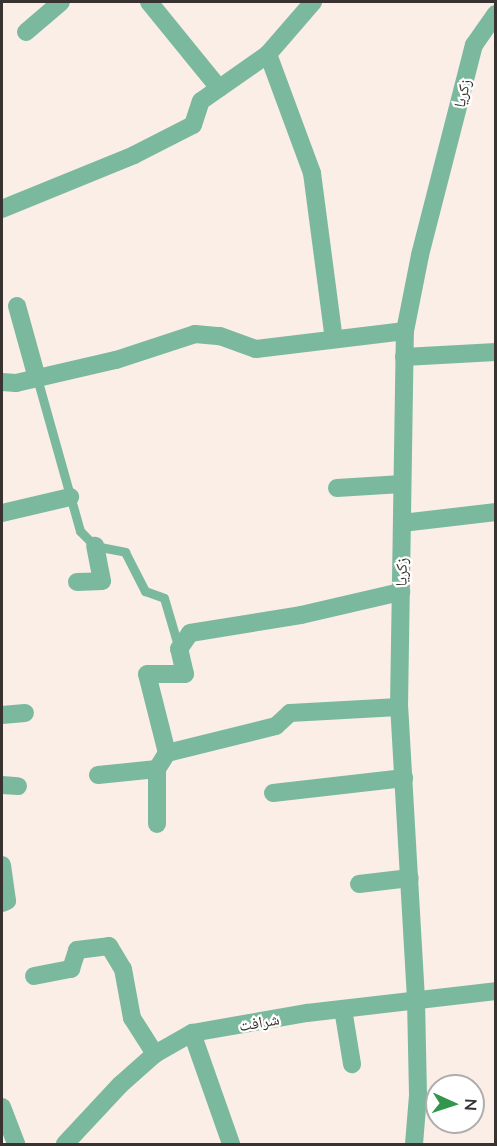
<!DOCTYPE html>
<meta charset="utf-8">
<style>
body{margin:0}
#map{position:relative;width:497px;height:1146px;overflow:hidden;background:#fbeee7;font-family:Lato,"Noto Naskh Arabic",sans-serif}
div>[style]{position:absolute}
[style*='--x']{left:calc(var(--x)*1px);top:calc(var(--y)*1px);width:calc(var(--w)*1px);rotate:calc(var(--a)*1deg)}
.lane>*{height:9px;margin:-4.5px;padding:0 4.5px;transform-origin:4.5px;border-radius:4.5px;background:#7bb99f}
.street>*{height:18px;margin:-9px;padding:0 9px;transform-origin:9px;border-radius:9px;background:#7bb99f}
span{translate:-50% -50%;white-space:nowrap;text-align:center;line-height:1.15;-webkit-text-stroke:4.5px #fff;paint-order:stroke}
.street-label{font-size:16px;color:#383330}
.frame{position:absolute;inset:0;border:3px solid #383330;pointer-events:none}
.north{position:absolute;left:425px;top:1074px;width:60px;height:60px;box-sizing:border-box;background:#fff;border:2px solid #afadac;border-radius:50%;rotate:93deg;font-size:16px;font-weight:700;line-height:24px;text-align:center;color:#383330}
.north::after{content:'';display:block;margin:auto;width:21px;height:27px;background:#32964c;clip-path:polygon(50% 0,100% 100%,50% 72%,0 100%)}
</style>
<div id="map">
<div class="lane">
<div style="--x:37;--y:378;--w:159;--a:74.3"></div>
<div style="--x:80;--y:531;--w:21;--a:45"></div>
<div style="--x:95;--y:546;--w:31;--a:11"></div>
<div style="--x:125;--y:552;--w:44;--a:62.9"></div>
<div style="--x:145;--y:591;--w:20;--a:20"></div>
<div style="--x:164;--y:598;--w:53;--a:73.6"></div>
</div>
<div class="street">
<div style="--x:149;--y:2;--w:111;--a:50.9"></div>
<div style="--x:26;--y:32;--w:46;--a:-40.6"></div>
<div style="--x:268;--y:54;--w:127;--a:69.7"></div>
<div style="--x:312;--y:173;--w:167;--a:82.5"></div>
<div style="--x:2;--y:209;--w:143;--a:-22.2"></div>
<div style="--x:134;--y:155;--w:66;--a:-27"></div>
<div style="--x:193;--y:125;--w:25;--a:-72"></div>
<div style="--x:201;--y:101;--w:82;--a:-35"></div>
<div style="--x:268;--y:54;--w:69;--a:-49.1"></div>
<div style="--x:17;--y:306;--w:75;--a:74.5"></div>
<div style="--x:404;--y:357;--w:92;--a:-3.1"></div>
<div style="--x:2;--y:382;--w:14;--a:4"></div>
<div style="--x:16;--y:383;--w:103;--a:-13"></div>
<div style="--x:116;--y:360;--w:83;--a:-18.2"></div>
<div style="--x:195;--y:334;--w:25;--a:5"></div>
<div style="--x:220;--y:336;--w:38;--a:20"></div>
<div style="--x:256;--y:349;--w:150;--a:-6.9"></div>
<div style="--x:337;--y:488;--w:65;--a:-3.5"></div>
<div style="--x:2;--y:513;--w:70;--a:-13.2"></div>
<div style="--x:402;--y:523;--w:95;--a:-6.7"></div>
<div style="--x:77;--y:582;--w:25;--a:-2"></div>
<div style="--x:102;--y:581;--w:36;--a:-101"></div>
<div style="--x:2;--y:715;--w:23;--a:-5"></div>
<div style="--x:167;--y:753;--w:81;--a:-104.2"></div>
<div style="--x:147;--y:674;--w:38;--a:0"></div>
<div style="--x:185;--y:674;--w:26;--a:-103"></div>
<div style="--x:179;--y:649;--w:19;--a:-55"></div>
<div style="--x:190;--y:633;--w:112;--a:-9.2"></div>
<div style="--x:301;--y:615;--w:103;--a:-13"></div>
<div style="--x:157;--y:769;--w:55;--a:90"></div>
<div style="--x:98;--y:775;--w:59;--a:-5.8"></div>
<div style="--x:157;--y:769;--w:19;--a:-58"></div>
<div style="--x:167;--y:753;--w:112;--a:-13.9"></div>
<div style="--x:276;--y:726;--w:19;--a:-43"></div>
<div style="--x:290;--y:713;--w:109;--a:-3.2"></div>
<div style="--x:2;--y:785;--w:16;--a:4"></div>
<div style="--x:273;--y:793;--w:132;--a:-6.5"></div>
<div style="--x:2;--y:865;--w:36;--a:82"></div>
<div style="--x:7;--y:901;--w:5;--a:158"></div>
<div style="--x:359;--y:884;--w:51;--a:-6.7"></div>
<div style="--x:34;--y:976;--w:38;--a:-11"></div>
<div style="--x:71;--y:969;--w:20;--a:-72"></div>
<div style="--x:77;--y:950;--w:32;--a:-7"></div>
<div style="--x:109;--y:946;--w:27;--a:59"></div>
<div style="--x:123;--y:969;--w:50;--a:79.6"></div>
<div style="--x:132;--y:1018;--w:43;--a:57.4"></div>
<div style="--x:343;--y:1009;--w:56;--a:80.7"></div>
<div style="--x:192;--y:1033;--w:118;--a:70.6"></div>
<div style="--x:2;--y:1107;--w:40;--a:69"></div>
<div style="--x:65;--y:1144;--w:81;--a:-47"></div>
<div style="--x:120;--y:1085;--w:47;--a:-41.5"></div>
<div style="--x:155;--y:1054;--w:43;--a:-29.6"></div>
<div style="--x:192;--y:1033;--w:117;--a:-9.9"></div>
<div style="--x:307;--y:1013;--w:190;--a:-6.6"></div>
<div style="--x:414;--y:1144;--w:49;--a:-85.3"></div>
<div style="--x:418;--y:1095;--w:96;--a:-91.2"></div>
<div style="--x:416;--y:999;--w:292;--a:-93.3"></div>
<div style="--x:399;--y:707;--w:376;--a:-89.1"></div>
<div style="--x:405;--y:331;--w:77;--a:-78.8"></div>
<div style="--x:420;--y:255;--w:217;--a:-75.6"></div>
<div style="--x:474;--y:45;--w:38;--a:-55"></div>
</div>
<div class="street-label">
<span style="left:462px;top:93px;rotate:-76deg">زکریا</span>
<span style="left:401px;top:572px;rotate:-89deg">زکریا</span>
<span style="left:259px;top:1022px;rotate:-10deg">شرافت</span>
</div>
<div class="frame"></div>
<div class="north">N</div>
</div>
